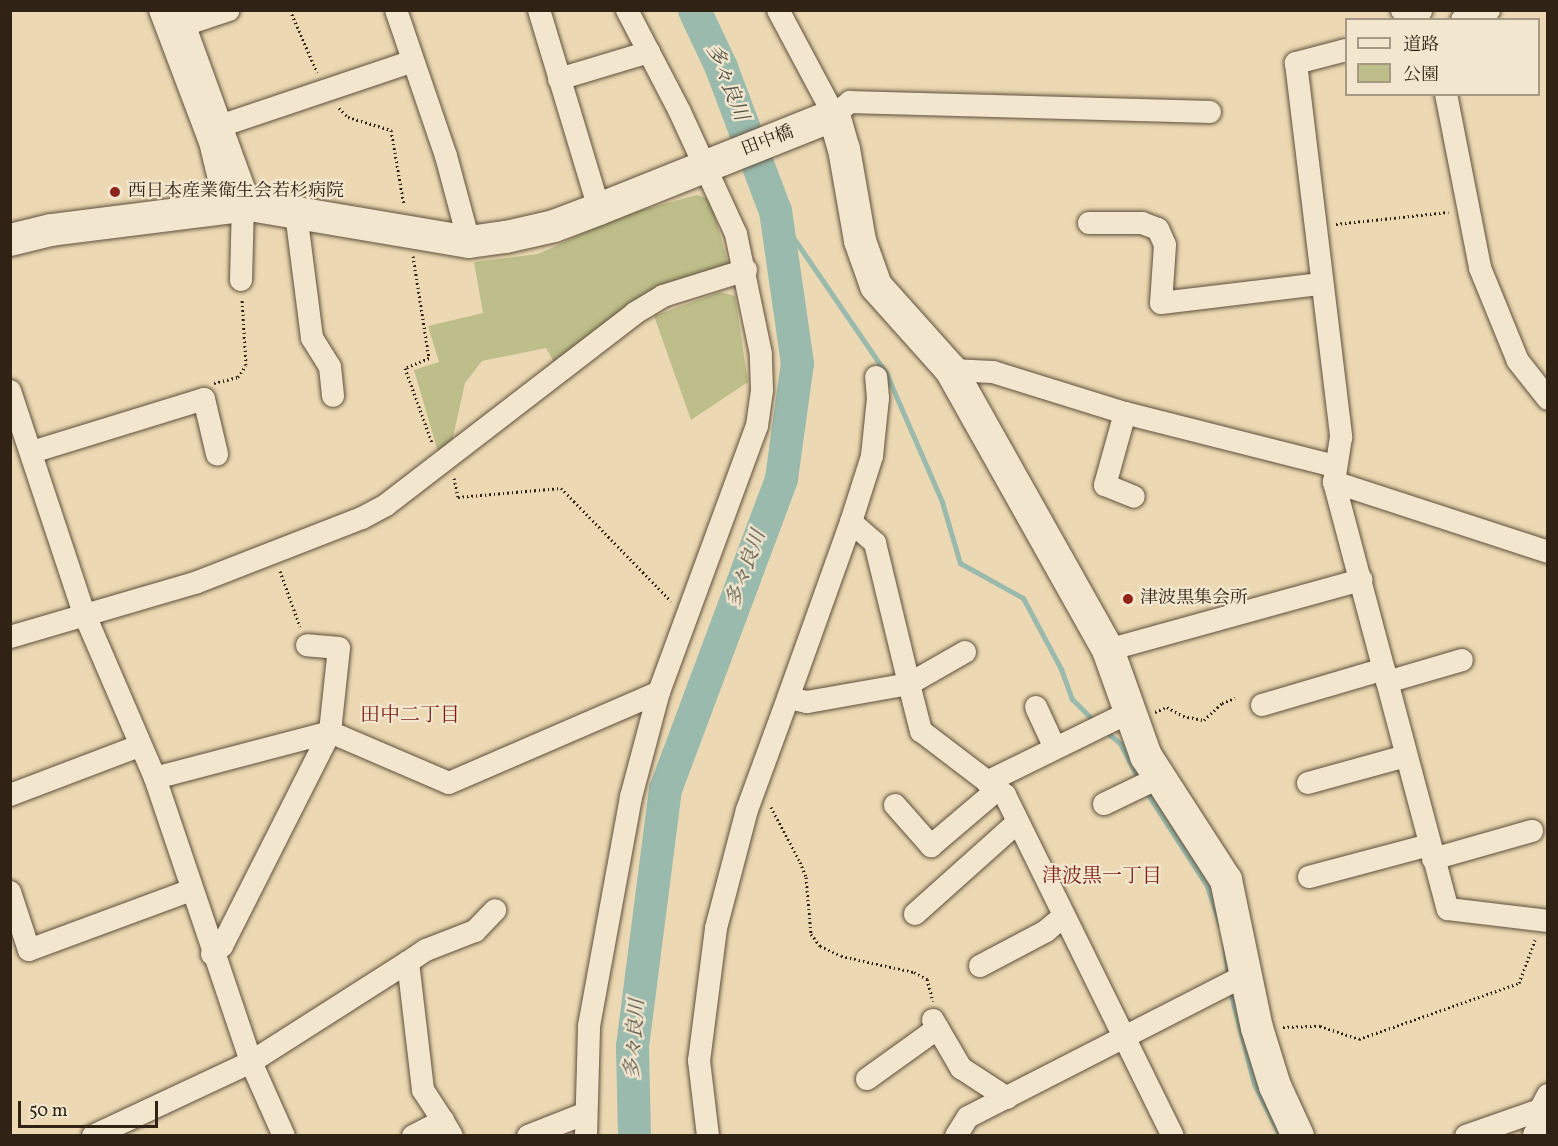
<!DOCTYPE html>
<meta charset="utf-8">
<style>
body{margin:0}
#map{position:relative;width:1558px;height:1146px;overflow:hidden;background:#ecd9b3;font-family:Vollkorn,"Noto Serif JP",serif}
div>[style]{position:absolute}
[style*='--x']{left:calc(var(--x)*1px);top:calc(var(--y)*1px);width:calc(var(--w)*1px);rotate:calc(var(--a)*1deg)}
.green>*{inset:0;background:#bdbe89}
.stream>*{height:5px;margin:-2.5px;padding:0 2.5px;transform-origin:2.5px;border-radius:2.5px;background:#99baad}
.river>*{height:33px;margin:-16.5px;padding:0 16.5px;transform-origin:16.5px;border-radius:16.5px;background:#99baad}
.path>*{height:3px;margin-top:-1.5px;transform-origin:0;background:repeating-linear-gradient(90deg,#302215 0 1.5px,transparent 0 4.5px)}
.roads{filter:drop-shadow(0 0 2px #5f503c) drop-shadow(0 0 2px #5f503c)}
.street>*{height:22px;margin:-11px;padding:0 11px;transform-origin:11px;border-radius:11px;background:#f3e6ce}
.secondary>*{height:32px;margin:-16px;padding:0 16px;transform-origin:16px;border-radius:16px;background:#f3e6ce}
.dots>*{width:16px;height:16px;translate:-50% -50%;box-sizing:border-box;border:3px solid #f3e6ce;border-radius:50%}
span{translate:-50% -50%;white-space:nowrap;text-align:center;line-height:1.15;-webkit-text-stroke:4.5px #f3e6ce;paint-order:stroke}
.street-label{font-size:18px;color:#302215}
.poi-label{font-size:18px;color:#302215}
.left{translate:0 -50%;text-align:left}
.water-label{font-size:20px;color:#505043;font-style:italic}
.neighbourhood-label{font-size:20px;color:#7a1f14}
.frame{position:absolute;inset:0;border:12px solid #302215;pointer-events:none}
.legend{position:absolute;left:1345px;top:18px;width:195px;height:78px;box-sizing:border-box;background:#f3e6ce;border:2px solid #a59884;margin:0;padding:8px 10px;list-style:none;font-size:18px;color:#302215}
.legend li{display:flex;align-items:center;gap:12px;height:30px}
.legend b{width:30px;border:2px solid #a59884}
.scale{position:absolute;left:18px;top:1101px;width:140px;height:27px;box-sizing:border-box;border:3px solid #302215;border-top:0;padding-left:8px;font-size:18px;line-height:21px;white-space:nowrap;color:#302215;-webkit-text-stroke:4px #f3e6ce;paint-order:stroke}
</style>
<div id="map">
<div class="green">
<div style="clip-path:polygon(697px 195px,710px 199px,729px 267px,554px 362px,546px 348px,482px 361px,465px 383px,451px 446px,438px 452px,414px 370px,439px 362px,428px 326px,483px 313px,474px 262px,538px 254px,623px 215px)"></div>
<div style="clip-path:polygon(720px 292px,735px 296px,748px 382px,691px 420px,654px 316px)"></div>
</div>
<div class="stream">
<div style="--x:775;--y:211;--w:196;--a:55.6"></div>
<div style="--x:886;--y:373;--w:141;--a:66.5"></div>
<div style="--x:942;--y:502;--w:64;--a:73.6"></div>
<div style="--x:960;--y:563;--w:72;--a:29.1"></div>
<div style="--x:1023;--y:598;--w:81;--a:61.8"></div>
<div style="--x:1061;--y:669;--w:32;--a:70"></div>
<div style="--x:1072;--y:699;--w:34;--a:45"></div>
<div style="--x:1105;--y:731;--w:19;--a:39"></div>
<div style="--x:1120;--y:743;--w:44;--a:62.9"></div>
<div style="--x:1145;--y:790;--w:114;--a:57.1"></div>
<div style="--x:1207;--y:886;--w:41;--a:71.6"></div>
<div style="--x:1224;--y:943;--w:35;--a:83"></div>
<div style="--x:1230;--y:991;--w:96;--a:75.5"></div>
<div style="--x:1254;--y:1084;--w:58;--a:63.4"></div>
</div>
<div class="river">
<div style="--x:634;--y:1136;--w:90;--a:-91.3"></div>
<div style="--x:632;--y:1046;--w:259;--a:-82.7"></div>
<div style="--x:665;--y:789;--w:332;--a:-69.5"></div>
<div style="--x:781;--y:478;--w:116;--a:-82.1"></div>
<div style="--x:797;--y:363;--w:154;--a:-98.2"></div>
<div style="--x:775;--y:211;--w:154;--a:-110.6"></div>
<div style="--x:721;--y:67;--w:63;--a:-115.3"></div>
</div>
<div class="path">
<div style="--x:290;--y:10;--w:68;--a:66.5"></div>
<div style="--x:339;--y:108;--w:13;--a:45"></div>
<div style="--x:348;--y:117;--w:45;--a:16.8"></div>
<div style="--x:391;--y:130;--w:76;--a:80.2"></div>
<div style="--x:1336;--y:224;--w:113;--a:-6.1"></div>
<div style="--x:413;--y:256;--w:103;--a:81.1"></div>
<div style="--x:429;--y:358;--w:26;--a:157"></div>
<div style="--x:405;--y:368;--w:80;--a:70.2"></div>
<div style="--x:214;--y:383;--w:25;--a:-14"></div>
<div style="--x:238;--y:377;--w:14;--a:-56"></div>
<div style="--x:246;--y:365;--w:66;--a:-93.5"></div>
<div style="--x:454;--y:478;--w:19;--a:78"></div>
<div style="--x:458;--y:497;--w:103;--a:-5"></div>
<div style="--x:561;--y:488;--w:158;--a:45.8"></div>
<div style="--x:280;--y:571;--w:59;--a:70.3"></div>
<div style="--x:1155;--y:712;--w:13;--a:-23"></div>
<div style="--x:1167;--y:707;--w:18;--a:29"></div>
<div style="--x:1183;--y:716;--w:21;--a:11"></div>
<div style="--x:1204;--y:720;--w:25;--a:-43"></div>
<div style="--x:1222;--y:703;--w:14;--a:-21"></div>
<div style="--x:771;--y:807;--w:62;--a:62.2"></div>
<div style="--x:800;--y:862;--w:16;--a:68"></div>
<div style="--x:806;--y:877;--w:57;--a:85"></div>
<div style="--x:811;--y:934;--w:15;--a:53"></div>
<div style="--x:820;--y:946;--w:23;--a:25"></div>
<div style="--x:841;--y:956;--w:75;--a:12.4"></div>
<div style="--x:914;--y:972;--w:15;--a:28"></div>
<div style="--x:927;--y:979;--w:23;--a:75"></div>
<div style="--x:1283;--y:1027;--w:37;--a:-2"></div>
<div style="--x:1320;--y:1026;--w:41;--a:18.4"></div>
<div style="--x:1359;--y:1039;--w:170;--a:-19.3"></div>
<div style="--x:1519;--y:983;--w:46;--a:-69.6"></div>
</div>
<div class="roads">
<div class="street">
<div style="--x:160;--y:10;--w:141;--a:69.3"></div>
<div style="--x:210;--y:142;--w:68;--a:76.4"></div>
<div style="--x:179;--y:10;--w:208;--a:70"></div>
<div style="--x:396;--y:10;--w:154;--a:71.1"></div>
<div style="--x:446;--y:156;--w:89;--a:75"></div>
<div style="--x:539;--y:10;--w:208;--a:73.2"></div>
<div style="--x:778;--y:10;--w:119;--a:61.9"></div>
<div style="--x:834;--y:115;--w:21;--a:-39"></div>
<div style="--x:850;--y:102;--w:360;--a:1.6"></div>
<div style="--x:1402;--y:10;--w:19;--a:3"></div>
<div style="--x:1462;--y:20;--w:29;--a:-20"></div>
<div style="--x:184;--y:25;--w:47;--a:-18.4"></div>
<div style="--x:1346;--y:50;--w:52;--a:165.4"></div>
<div style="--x:1296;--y:63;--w:377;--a:83.1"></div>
<div style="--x:1341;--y:437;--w:46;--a:98.8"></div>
<div style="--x:1334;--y:482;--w:442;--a:75.1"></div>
<div style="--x:1448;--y:909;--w:101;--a:6.8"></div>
<div style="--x:559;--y:79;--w:94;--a:-16.7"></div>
<div style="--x:1446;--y:94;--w:177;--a:78.9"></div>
<div style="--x:1480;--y:268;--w:100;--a:67.8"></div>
<div style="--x:1518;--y:361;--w:48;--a:51.7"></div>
<div style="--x:223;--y:125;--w:200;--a:-18.6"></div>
<div style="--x:296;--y:213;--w:126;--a:82.7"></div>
<div style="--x:312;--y:338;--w:34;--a:58"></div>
<div style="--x:330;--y:367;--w:29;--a:84"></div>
<div style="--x:1089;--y:223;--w:53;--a:0"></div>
<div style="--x:1142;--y:223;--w:17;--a:21"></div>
<div style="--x:1158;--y:229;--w:17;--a:66"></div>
<div style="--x:1165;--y:245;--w:58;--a:93.9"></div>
<div style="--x:1161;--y:303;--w:161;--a:-6.8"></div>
<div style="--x:241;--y:280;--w:74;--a:-88.5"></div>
<div style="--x:951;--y:370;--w:42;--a:2.7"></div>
<div style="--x:993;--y:372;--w:138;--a:17.3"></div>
<div style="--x:1125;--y:413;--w:217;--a:14.2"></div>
<div style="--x:10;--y:391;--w:234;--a:71.6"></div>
<div style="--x:84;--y:613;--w:180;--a:66.7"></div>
<div style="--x:155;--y:778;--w:300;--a:71.3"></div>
<div style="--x:251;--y:1062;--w:81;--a:66"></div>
<div style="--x:1125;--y:413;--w:75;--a:105.5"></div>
<div style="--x:1105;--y:485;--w:31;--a:22"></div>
<div style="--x:32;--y:452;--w:180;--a:-17.1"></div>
<div style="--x:204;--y:399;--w:57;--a:76.7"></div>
<div style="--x:1334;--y:482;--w:225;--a:18.1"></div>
<div style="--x:851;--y:522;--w:69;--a:-72.3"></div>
<div style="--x:872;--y:456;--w:58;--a:-84.1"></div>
<div style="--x:878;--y:398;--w:21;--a:-95"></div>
<div style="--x:10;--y:637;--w:193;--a:-16.3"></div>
<div style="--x:195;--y:583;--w:179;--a:-21.3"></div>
<div style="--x:362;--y:518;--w:27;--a:-28"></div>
<div style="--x:386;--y:505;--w:314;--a:-37.6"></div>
<div style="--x:635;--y:313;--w:33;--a:-31"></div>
<div style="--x:663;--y:296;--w:87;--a:-17.4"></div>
<div style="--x:1108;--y:650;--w:263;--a:-15.5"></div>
<div style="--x:965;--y:652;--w:64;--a:150.3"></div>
<div style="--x:909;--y:684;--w:104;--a:170"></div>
<div style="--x:807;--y:702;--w:19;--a:-168"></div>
<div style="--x:788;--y:698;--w:187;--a:-70.3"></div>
<div style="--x:851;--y:522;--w:32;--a:41"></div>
<div style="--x:875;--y:543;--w:145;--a:76.4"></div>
<div style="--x:909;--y:684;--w:49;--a:75.7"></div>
<div style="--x:921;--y:731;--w:106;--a:37.3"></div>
<div style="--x:1005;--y:795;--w:380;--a:63.8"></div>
<div style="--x:1387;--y:682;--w:78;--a:-16.3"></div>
<div style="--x:1262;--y:705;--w:127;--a:-16.4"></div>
<div style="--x:1036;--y:707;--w:45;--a:65.1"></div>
<div style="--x:155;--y:778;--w:181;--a:-14.7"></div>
<div style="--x:330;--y:732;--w:84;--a:-83.9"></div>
<div style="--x:339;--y:648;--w:32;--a:-175"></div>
<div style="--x:987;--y:782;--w:157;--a:-26.1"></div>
<div style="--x:1308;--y:783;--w:102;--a:-15.4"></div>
<div style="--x:10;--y:795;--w:138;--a:-20.8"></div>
<div style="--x:1104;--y:804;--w:60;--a:-25.7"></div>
<div style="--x:895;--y:805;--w:55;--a:48.7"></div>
<div style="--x:931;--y:846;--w:87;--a:-40.3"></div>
<div style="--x:1433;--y:859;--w:103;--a:-15.8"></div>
<div style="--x:1309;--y:877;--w:124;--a:-14.9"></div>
<div style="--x:10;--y:892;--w:61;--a:71.9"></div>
<div style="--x:29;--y:950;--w:173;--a:-20.3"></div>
<div style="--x:915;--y:914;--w:138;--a:-41.8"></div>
<div style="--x:212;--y:954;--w:13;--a:-39"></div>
<div style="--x:222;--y:946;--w:240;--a:-63.2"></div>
<div style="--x:330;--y:732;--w:129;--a:23.2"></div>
<div style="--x:449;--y:783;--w:229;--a:-23.4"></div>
<div style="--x:408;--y:962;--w:22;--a:-34"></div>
<div style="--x:426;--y:950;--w:53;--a:-21.2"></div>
<div style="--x:475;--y:931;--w:29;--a:-46"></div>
<div style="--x:980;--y:966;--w:75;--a:-27.9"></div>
<div style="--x:1046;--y:931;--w:23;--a:-40"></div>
<div style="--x:933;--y:1020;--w:56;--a:59.7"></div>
<div style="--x:961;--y:1068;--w:55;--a:33.1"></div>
<div style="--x:867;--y:1079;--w:87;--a:-35.7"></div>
<div style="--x:93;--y:1136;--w:174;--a:-25.1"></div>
<div style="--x:251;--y:1062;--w:186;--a:-32.5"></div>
<div style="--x:408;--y:962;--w:129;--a:83.3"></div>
<div style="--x:423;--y:1090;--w:37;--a:57"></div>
<div style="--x:413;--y:1136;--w:34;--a:-27"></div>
<div style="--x:443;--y:1121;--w:17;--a:59"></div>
<div style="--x:528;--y:1136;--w:62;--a:-21.6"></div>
<div style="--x:586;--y:1136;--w:110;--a:-88.4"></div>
<div style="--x:589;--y:1026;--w:233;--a:-79.6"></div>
<div style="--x:631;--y:797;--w:109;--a:-75.1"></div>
<div style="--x:659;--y:692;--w:283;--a:-69.8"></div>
<div style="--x:757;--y:426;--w:36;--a:-82"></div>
<div style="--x:762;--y:390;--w:36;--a:-92"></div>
<div style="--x:761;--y:354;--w:123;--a:-101.8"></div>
<div style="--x:736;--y:234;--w:136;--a:-114.7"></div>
<div style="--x:679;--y:110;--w:113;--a:-117.5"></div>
<div style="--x:708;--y:1136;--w:76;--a:-96.8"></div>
<div style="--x:699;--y:1061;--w:134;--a:-82.7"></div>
<div style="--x:716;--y:928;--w:122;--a:-75.3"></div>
<div style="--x:747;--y:810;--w:119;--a:-69.9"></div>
<div style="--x:956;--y:1136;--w:22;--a:-58"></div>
<div style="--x:968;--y:1117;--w:314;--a:-27.1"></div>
<div style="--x:1466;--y:1136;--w:78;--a:-19.4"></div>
<div style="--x:1540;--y:1110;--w:17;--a:-62"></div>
</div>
<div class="secondary">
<div style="--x:10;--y:240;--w:42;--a:-13.7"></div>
<div style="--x:51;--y:230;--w:201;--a:-7.2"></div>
<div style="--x:250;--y:205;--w:222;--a:9.6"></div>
<div style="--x:469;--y:242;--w:37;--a:-8"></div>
<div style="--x:506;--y:237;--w:49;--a:-12.9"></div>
<div style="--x:554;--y:226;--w:48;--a:-20.7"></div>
<div style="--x:599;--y:209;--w:253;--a:-21.8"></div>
<div style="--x:834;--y:115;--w:35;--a:74"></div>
<div style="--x:844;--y:149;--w:93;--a:80.1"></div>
<div style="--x:860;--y:241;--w:48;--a:70.4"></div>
<div style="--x:876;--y:286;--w:113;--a:48.2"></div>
<div style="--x:951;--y:370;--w:321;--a:60.7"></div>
<div style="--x:1108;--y:650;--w:113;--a:70.3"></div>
<div style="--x:1146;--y:756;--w:148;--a:57.2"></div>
<div style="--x:1226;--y:880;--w:151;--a:78.2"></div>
<div style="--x:1257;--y:1028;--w:61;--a:72.8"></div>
<div style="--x:1275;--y:1086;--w:55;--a:65.3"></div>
<div style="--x:1539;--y:1136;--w:10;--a:-24"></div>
</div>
</div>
<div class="dots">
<div style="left:115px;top:192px;background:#8f2418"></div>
<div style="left:1128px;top:599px;background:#8f2418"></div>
</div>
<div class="street-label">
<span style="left:768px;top:142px;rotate:-21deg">田中橋</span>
</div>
<div class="poi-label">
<span class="left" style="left:128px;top:192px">西日本産業衛生会若杉病院</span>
<span class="left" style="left:1140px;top:599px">津波黒集会所</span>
</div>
<div class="water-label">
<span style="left:726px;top:83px;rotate:68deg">多々良川</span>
<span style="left:747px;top:569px;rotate:-70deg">多々良川</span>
<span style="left:636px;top:1039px;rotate:-86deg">多々良川</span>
</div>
<div class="neighbourhood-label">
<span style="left:410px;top:716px">田中二丁目</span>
<span style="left:1102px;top:877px">津波黒一丁目</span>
</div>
<div class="frame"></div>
<ul class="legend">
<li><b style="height:8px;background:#f3e6ce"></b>道路</li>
<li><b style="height:16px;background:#bdbe89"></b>公園</li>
</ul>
<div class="scale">50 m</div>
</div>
